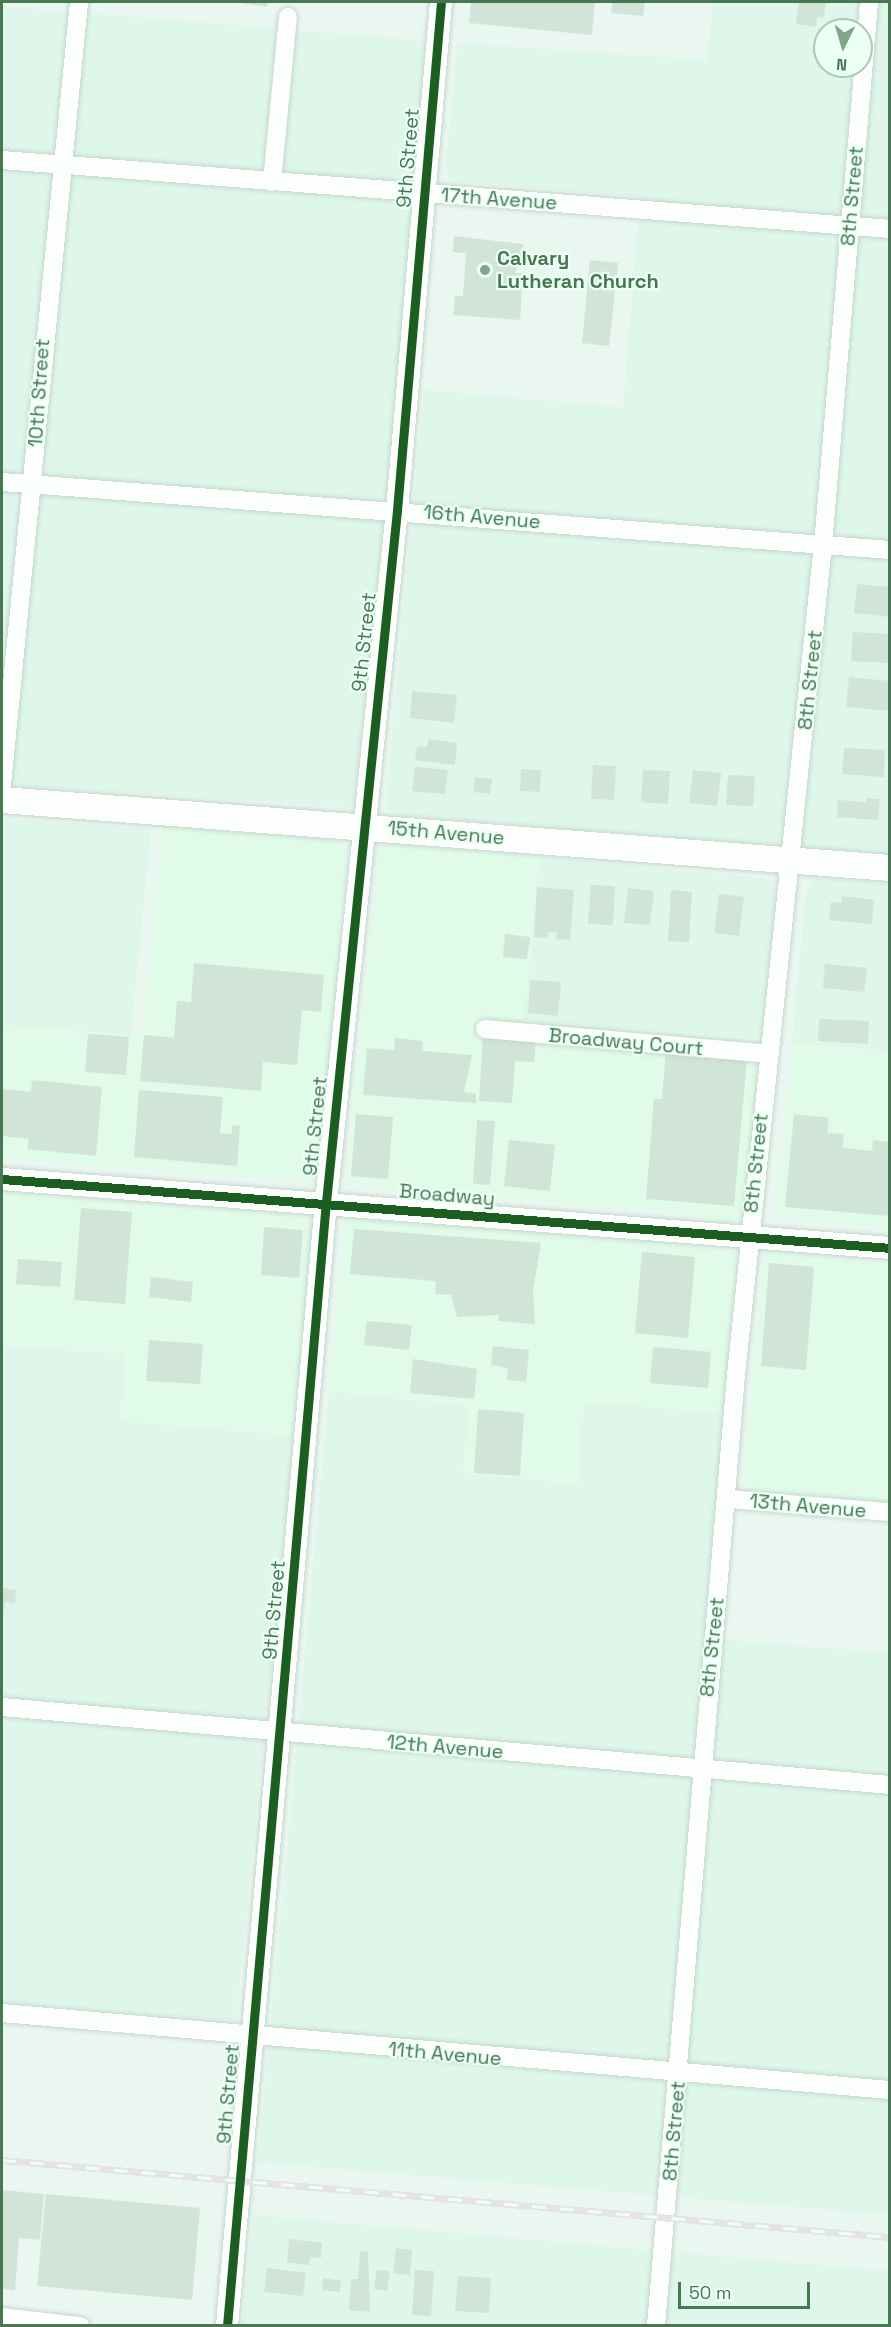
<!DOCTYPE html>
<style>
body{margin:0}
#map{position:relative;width:891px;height:2327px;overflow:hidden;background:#eaf7f1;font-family:"Space Grotesk",sans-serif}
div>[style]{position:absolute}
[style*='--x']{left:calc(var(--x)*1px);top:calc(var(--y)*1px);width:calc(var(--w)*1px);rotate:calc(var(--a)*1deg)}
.residential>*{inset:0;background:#def7ea}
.commercial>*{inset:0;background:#e0fbe7}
.building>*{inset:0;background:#d1e4d8}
.roads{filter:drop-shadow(0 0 2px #c6d6cc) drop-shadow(0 0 2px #c6d6cc)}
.minor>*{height:18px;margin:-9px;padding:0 9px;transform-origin:9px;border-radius:9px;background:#fcfefd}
.tertiary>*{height:22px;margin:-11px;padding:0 11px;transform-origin:11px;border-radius:11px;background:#fcfefd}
.secondary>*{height:26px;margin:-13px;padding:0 13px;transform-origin:13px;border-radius:13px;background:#fcfefd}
.rail>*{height:7px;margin-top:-3.5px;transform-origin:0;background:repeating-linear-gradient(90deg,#ebfff5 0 14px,#e5e4e2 0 28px);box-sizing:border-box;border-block:2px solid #e5e4e2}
.cycleway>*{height:9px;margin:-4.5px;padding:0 4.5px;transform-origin:4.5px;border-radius:4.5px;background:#1b5e20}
.dots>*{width:16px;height:16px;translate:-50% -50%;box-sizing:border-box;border:3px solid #ebfff5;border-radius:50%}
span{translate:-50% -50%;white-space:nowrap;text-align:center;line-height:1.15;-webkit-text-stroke:4.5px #ebfff5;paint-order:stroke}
.street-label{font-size:20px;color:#487754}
.poi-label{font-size:20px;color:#487754;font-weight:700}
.left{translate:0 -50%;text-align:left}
.frame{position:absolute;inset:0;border:3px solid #487754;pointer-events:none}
.north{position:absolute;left:813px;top:18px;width:60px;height:60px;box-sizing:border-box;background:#ebfff5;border:2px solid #aac9b5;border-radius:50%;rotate:185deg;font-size:16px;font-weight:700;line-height:24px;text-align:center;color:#487754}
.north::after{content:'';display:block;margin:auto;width:21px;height:27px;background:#81a48b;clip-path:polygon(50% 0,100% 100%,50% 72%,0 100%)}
.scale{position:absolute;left:678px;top:2282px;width:132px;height:27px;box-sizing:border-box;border:3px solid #487754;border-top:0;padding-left:8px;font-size:18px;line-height:21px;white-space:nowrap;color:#487754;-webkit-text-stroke:4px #ebfff5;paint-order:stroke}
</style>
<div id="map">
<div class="residential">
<div style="clip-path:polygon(evenodd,713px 2px,889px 2px,889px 856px,400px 815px,385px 807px,424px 390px,623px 407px,640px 197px,456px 181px,449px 177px,445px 168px,458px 43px,707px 60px,713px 2px,825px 30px,861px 30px,861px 66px,825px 66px,825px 30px)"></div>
<div style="clip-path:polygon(2px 6px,429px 41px,388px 480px,353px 802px,349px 807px,2px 785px)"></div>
<div style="clip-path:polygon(2px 818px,151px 829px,131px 1035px,2px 1025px)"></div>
<div style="clip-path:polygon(539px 856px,771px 879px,776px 893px,763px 1038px,524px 1021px)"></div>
<div style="clip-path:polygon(817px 878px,889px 884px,889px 1051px,792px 1043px,806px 892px)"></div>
<div style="clip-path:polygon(2px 1346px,125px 1354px,120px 1421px,293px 1436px,236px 2021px,2px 2002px)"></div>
<div style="clip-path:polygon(329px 1391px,469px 1406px,463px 1473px,578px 1484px,583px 1408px,592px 1402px,727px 1414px,708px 1638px,889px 1653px,889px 2215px,258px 2162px)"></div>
<div style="clip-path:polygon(253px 2215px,889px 2271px,889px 2325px,242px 2326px)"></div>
</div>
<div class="commercial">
<div style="clip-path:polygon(164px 825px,336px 840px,348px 849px,319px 1172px,310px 1182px,2px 1158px,2px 1025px,143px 1036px)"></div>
<div style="clip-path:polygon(395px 844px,539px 856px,524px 1021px,763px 1038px,743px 1218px,732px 1223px,701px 1221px,690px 1213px,410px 1193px,347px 1180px,378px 855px,382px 848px)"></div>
<div style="clip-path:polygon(792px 1043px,889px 1051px,889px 1225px,849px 1229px,843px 1223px,776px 1215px)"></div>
<div style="clip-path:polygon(2px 1193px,297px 1215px,312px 1221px,293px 1436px,120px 1421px,125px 1354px,2px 1346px)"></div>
<div style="clip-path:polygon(366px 1214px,376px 1221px,671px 1242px,733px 1253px,737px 1265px,727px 1414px,592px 1402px,583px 1408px,578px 1484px,463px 1473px,468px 1406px,329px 1391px,344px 1226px,349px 1218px)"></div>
<div style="clip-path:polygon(776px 1247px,818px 1257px,889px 1264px,889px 1504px,756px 1493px,743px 1476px,764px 1261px)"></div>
</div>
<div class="building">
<div style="clip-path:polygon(236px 2px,268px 2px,267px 7px)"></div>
<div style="clip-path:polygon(471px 2px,595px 2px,592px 35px,469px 23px)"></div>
<div style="clip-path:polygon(612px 2px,645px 2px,643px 16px,611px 13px)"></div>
<div style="clip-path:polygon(799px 2px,826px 2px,824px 18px,817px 17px,816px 27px,796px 24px)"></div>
<div style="clip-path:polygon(454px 236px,524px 244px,515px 273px,523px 273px,520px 320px,453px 315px,455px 296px,463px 296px,466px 253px,453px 252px)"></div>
<div style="clip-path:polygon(590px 260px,618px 263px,609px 346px,582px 343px)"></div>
<div style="clip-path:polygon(857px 584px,890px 587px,890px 617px,854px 613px)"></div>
<div style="clip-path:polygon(853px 632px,890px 634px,890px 663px,851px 661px)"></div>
<div style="clip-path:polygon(849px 677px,890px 681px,890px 711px,846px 707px)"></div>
<div style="clip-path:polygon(412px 691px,457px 695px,454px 723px,410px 718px)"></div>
<div style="clip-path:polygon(428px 739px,457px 743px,455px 765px,415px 760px,417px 746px,427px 747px)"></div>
<div style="clip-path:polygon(844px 748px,885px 750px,884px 777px,842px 774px)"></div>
<div style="clip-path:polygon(593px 765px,616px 766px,614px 800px,591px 799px)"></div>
<div style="clip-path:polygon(415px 767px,448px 770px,445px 794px,412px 791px)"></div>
<div style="clip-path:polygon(521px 769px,541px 770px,540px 792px,520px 791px)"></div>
<div style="clip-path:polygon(643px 770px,670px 771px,668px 804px,641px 802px)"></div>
<div style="clip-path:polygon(693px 770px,721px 773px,717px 806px,689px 803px)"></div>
<div style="clip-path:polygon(728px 775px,755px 776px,753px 806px,726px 805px)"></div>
<div style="clip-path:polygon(475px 777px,492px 779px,490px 794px,473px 792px)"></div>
<div style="clip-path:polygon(866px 798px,880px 799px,878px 820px,837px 817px,838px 800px,866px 802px)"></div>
<div style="clip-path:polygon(591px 885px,615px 886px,613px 925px,588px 924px)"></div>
<div style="clip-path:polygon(537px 887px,574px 890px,570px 940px,556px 939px,557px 932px,548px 932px,547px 938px,534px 937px)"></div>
<div style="clip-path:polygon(628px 888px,654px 891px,650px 925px,624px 923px)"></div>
<div style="clip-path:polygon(671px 890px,692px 892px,689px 942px,668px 941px)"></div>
<div style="clip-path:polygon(719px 894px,744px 897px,739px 936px,714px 933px)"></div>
<div style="clip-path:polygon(842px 896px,874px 900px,872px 924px,829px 920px,831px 902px,841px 903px)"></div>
<div style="clip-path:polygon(505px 934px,530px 937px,527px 959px,503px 957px)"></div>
<div style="clip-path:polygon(194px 963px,324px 975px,321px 1012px,302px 1010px,297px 1065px,263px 1062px,261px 1091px,140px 1081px,144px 1035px,174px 1038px,177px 1001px,191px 1002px)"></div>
<div style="clip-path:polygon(825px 964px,867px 968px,864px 992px,823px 988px)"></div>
<div style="clip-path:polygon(530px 980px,561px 982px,558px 1016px,528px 1013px)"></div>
<div style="clip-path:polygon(819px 1019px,869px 1021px,868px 1044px,818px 1041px)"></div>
<div style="clip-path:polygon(88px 1034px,129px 1037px,126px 1075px,85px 1072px)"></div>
<div style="clip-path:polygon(483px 1035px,536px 1039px,534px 1062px,515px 1061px,512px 1103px,479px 1101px)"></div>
<div style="clip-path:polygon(395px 1038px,423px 1041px,422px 1051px,472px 1055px,464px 1092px,476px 1093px,476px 1103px,363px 1095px,367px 1048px,394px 1050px)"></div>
<div style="clip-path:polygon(666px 1051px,747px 1058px,734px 1206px,646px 1199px,654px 1099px,662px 1099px)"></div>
<div style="clip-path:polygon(32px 1080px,102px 1087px,96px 1156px,27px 1149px,29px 1139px,2px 1136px,2px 1089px,31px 1092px)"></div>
<div style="clip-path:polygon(139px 1090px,223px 1097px,220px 1133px,232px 1134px,232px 1125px,240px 1126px,237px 1166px,134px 1157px)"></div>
<div style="clip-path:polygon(356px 1114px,393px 1117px,388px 1179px,351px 1176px)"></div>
<div style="clip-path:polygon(794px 1114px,829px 1118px,827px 1133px,844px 1134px,842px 1148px,872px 1151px,873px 1140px,890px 1142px,890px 1216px,785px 1207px)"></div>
<div style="clip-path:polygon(477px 1120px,495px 1121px,490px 1185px,473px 1184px)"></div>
<div style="clip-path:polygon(509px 1140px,555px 1145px,550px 1191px,504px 1186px)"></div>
<div style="clip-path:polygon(81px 1208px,132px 1212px,125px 1304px,74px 1300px)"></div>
<div style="clip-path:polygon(264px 1227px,303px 1230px,299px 1278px,261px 1275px)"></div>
<div style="clip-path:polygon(354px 1229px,541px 1243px,533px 1290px,535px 1324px,498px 1321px,499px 1315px,457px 1317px,451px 1295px,435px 1294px,436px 1281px,350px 1274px)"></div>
<div style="clip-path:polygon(642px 1252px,695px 1257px,688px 1338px,635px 1333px)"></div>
<div style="clip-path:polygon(18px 1259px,62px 1262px,60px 1287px,16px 1284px)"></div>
<div style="clip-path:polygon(769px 1263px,814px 1267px,806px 1370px,761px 1366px)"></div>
<div style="clip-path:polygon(151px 1277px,193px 1282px,191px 1302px,149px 1297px)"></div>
<div style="clip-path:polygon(367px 1321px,412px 1325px,409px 1350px,364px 1345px)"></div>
<div style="clip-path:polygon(149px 1340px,203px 1344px,200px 1384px,146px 1381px)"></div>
<div style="clip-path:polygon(493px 1346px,529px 1350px,526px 1382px,507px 1380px,508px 1368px,491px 1365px)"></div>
<div style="clip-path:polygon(653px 1347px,711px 1352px,708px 1388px,650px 1383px)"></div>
<div style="clip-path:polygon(413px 1359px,477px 1369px,474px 1399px,410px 1393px)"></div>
<div style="clip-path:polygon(478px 1409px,524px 1413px,520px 1476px,474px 1473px)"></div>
<div style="clip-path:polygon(2px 1588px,16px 1590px,15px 1603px,5px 1602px,4px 1616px)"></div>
<div style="clip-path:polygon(2px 2190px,44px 2194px,40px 2240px,19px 2238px,15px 2290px,2px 2289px)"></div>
<div style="clip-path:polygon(46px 2194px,200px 2208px,192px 2300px,37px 2286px)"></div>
<div style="clip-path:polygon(289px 2239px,322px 2243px,321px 2258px,310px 2257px,309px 2265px,287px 2262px)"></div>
<div style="clip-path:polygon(396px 2248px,412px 2250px,410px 2275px,393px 2273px)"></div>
<div style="clip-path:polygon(360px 2251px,368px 2252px,370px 2312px,349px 2310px,351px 2279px,358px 2279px)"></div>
<div style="clip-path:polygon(267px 2268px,306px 2273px,303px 2296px,264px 2292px)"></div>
<div style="clip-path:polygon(377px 2270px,390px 2271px,387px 2291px,374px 2289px)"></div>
<div style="clip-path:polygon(415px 2270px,434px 2271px,431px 2316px,412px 2315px)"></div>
<div style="clip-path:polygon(458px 2276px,491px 2278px,489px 2313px,455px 2311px)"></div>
<div style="clip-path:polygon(323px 2278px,341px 2281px,340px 2292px,322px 2290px)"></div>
</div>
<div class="roads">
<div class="minor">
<div style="--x:2;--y:160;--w:891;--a:4.44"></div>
<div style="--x:272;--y:182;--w:166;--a:-84.5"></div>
<div style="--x:2;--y:482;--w:891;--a:4.38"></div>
<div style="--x:2;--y:785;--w:787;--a:-84.38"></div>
<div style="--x:485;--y:1029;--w:284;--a:5"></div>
<div style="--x:727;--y:1499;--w:164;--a:4.6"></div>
<div style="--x:2;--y:1707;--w:891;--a:5.02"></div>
<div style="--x:2;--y:2013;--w:891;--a:4.96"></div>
<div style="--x:2;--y:2317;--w:79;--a:6.6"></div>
<div style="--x:656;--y:2326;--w:954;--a:-85.19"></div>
<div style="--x:736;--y:1375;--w:835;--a:-84.02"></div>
<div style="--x:823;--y:545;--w:545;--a:-85.16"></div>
</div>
<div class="tertiary">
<div style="--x:2;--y:1179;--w:891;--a:4.44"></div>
<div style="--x:227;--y:2326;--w:1128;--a:-84.97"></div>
<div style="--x:326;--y:1202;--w:696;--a:-84.14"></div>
<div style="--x:397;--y:510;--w:510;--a:-85.05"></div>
</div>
<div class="secondary">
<div style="--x:2;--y:800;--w:891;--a:4.38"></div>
</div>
</div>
<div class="rail">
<div style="--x:2;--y:2160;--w:891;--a:4.96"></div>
</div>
<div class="cycleway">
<div style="--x:2;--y:1179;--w:891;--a:4.44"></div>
<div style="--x:227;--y:2326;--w:1128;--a:-84.97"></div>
<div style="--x:326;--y:1202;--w:696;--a:-84.14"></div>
<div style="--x:397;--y:510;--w:510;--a:-85.05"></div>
</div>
<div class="dots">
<div style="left:485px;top:270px;background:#81a48b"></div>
</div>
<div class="street-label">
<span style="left:408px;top:158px;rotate:-85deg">9th Street</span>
<span style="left:852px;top:196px;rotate:-85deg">8th Street</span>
<span style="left:499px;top:199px;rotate:4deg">17th Avenue</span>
<span style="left:39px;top:393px;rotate:-86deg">10th Street</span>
<span style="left:482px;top:517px;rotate:5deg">16th Avenue</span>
<span style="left:364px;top:642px;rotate:-84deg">9th Street</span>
<span style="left:810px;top:680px;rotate:-84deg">8th Street</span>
<span style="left:446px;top:833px;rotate:5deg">15th Avenue</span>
<span style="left:626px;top:1042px;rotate:5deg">Broadway Court</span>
<span style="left:315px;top:1126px;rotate:-84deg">9th Street</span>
<span style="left:756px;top:1163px;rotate:-84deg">8th Street</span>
<span style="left:447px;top:1195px;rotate:5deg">Broadway</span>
<span style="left:808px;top:1506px;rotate:5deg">13th Avenue</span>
<span style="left:274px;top:1610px;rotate:-85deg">9th Street</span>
<span style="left:712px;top:1647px;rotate:-84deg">8th Street</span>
<span style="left:445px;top:1747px;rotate:5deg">12th Avenue</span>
<span style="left:445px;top:2054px;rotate:5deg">11th Avenue</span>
<span style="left:228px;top:2094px;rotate:-85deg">9th Street</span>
<span style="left:674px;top:2131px;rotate:-85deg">8th Street</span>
</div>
<div class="poi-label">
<span class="left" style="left:497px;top:270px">Calvary<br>Lutheran Church</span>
</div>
<div class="frame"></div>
<div class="north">N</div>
<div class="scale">50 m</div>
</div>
